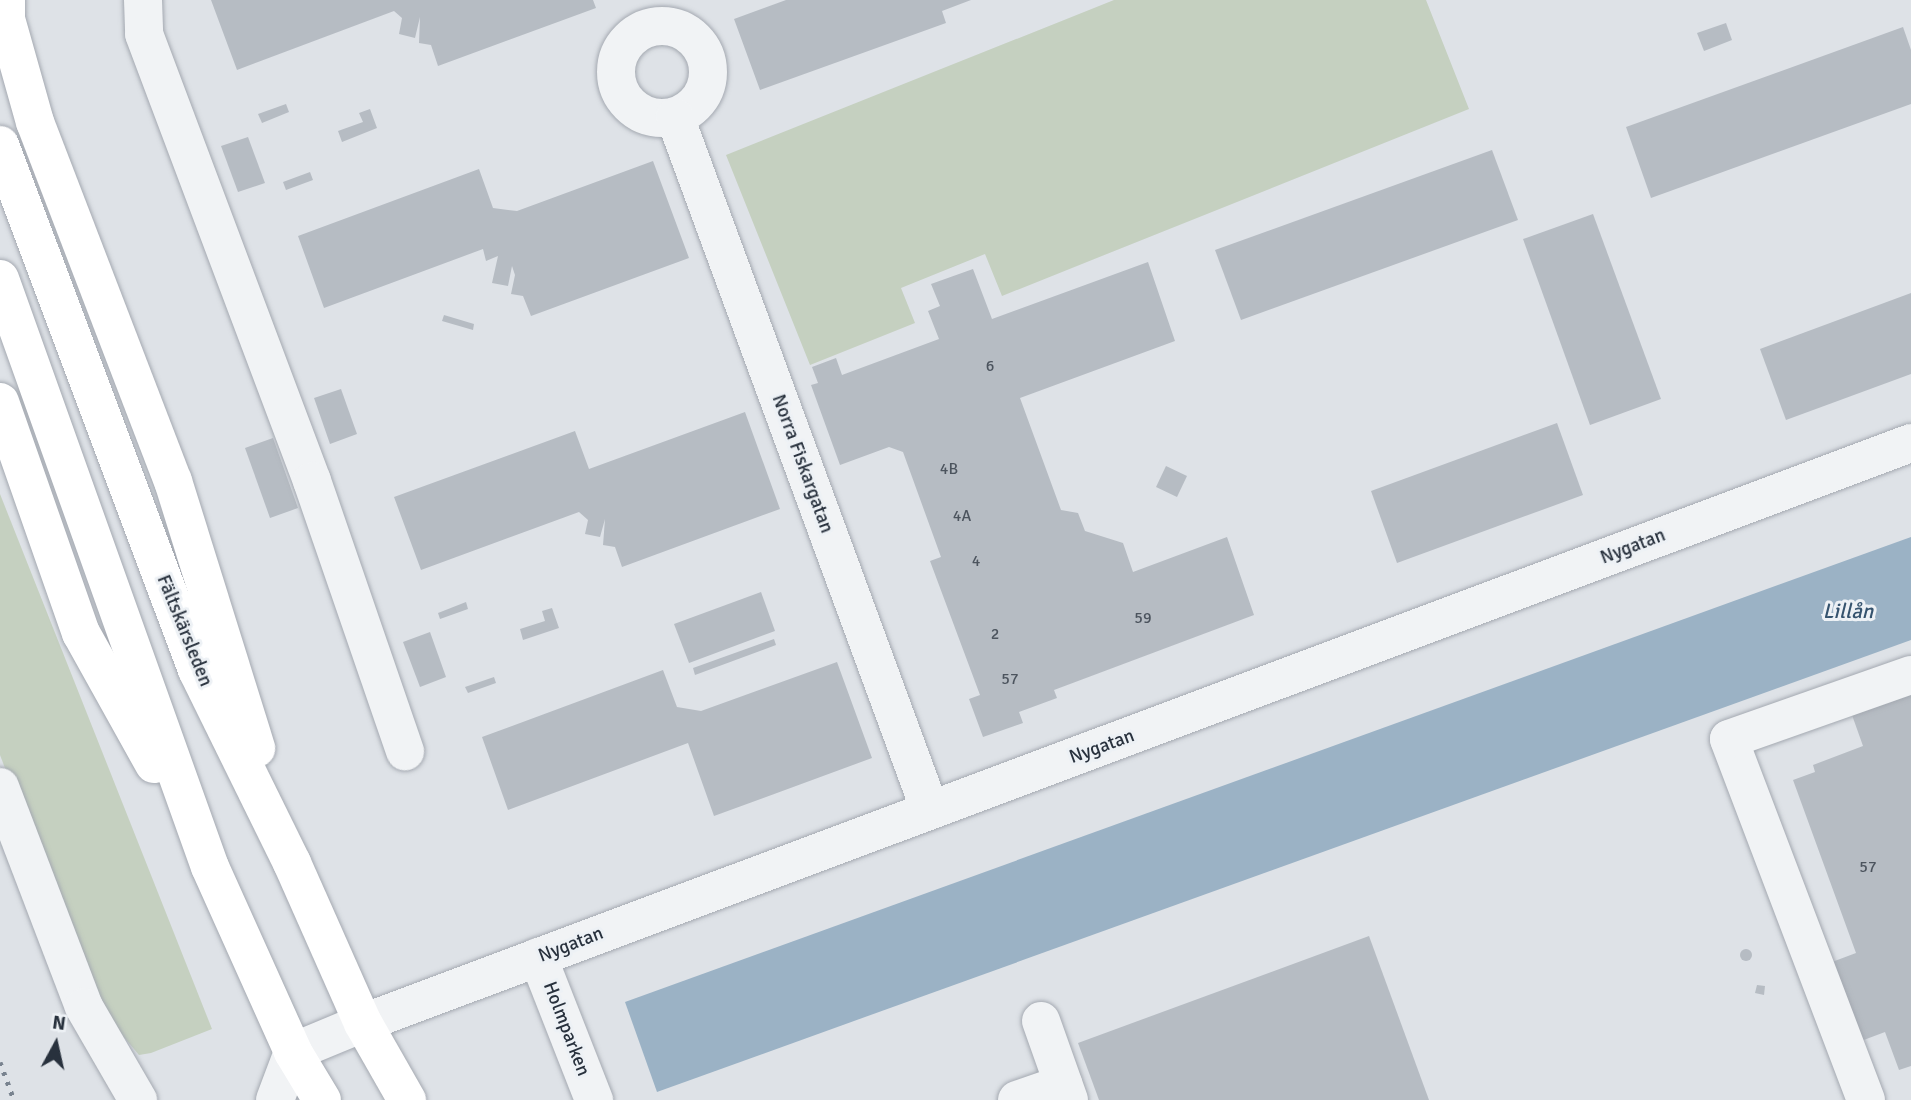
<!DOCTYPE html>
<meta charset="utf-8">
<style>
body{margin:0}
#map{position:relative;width:1911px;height:1100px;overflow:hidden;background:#dee2e7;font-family:Signika,sans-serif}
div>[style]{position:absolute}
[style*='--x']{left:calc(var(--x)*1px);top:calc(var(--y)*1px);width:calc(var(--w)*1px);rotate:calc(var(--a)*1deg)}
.green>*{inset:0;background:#c5d0c0}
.water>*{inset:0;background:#9bb2c5}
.building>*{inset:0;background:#b6bcc3}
.round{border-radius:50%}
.roads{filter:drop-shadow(0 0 2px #a4a9b1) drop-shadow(0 0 2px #a4a9b1)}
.minor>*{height:38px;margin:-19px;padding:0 19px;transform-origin:19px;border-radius:19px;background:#f1f3f5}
.minor>.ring{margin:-19px;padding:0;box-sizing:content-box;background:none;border:38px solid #f1f3f5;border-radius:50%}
.major>*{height:38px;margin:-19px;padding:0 19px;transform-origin:19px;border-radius:19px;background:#fff}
.rail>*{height:5px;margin-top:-2.5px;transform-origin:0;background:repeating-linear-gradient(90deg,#79838f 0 3.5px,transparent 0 10.5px)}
span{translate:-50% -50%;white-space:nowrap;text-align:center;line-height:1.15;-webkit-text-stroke:6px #edf1f5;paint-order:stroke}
.number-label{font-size:16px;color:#4c545e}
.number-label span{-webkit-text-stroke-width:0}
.street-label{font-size:19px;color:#28313d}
.water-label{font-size:21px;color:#35536e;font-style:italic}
.north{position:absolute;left:21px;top:1009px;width:70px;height:70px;-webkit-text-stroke:5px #edf1f5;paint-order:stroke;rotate:8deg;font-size:19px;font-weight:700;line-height:28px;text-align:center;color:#28313d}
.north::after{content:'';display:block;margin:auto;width:24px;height:32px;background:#28313d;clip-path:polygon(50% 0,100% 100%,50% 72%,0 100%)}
</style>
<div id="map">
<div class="green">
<div style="clip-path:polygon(1114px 0,1426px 0,1469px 109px,1002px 296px,985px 254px,901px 288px,915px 323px,810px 365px,726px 155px)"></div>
<div style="clip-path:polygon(0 494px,212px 1029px,151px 1053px,139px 1055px,95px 1003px,0 755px)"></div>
</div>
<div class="water">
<div style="clip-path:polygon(1911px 537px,1911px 640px,657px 1092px,625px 1002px)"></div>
</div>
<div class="building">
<div style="clip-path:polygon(211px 0,593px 0,596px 8px,438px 66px,431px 45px,419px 43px,420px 17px,415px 38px,399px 34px,402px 18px,394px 11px,237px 70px)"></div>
<div style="clip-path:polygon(786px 0,971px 0,942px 11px,946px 23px,760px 90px,734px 19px)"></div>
<div style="clip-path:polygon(1726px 23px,1732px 40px,1704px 51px,1697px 33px)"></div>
<div style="clip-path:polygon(1903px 27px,1911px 50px,1911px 104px,1651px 198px,1626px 127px)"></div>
<div style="clip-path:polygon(286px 104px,289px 112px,262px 123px,258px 114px)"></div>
<div style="clip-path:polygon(370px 109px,377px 128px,342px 142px,338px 131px,363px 122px,359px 113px)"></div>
<div style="clip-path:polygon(248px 137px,265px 183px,238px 192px,221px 146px)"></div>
<div style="clip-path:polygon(1492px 150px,1518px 220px,1241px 320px,1215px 250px)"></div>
<div style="clip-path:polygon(653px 161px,689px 258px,531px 316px,523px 296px,511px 294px,515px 275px,512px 266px,508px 286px,492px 283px,498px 256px,486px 261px,483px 249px,324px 308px,298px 236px,479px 169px,493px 208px,517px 211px)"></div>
<div style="clip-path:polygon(310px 172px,313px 180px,286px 190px,283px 182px)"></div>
<div style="clip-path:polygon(1593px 214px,1661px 399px,1590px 425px,1523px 239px)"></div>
<div style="clip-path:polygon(1148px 262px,1175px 341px,1020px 398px,1061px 510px,1078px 513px,1085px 531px,1123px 543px,1133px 572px,1227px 537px,1254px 615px,1054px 690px,1057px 698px,1019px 712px,1023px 723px,983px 737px,969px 699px,980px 695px,930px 561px,941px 557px,903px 452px,889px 447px,840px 465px,811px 385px,818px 383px,812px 367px,836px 358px,842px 375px,939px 339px,928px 311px,940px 306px,931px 284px,973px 269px,992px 319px)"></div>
<div style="clip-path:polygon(1911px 293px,1911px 374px,1786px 420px,1760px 349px)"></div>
<div style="clip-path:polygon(444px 315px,474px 324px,473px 330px,442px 321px)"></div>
<div style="clip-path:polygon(341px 389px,357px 434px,330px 444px,314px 398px)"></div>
<div style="clip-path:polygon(745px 412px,780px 509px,622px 567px,615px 547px,603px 545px,605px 519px,600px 537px,585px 534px,588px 520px,579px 512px,421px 570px,394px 497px,575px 431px,589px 469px)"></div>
<div style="clip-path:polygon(1557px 423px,1583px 495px,1397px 563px,1371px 491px)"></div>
<div style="clip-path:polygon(273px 438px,298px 508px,270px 518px,245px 448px)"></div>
<div style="clip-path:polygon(1166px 466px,1187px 476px,1177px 497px,1156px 487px)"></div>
<div style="clip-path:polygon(761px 592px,775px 631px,689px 663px,674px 624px)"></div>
<div style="clip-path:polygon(466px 602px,468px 609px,440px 619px,438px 613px)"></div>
<div style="clip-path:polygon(552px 608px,559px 628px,523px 640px,520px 629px,545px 621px,542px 611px)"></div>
<div style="clip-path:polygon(430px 632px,446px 677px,420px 687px,403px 642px)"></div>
<div style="clip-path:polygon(774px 639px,776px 645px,695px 675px,693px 668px)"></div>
<div style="clip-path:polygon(837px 662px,872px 758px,714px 816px,688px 743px,508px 810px,482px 737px,663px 670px,677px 707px,701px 711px)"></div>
<div style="clip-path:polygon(494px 677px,496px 683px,468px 693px,465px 687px)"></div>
<div style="clip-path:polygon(1911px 694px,1911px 1066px,1899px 1070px,1885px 1032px,1861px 1041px,1832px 962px,1856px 953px,1793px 780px,1815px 772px,1813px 765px,1863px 746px,1852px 715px)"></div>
<div style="clip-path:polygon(1369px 936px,1429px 1100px,1099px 1100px,1078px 1043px)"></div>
<div class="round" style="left:1740px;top:949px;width:12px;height:12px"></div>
<div style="clip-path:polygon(1757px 985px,1765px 986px,1764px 995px,1755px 993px)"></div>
</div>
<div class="roads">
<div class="minor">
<div style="--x:143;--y:0;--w:34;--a:88"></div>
<div style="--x:144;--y:34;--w:478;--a:69.4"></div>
<div style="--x:312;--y:481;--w:286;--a:71"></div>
<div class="ring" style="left:616px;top:26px;width:54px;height:54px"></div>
<div style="--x:675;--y:117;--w:738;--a:69.8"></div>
<div style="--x:0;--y:787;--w:235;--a:69.1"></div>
<div style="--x:84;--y:1007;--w:108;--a:59.9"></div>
<div style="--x:538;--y:957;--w:154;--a:68.6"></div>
<div style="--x:1041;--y:1021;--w:84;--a:70.5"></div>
<div style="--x:275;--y:1100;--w:51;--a:-69.4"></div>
<div style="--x:293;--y:1052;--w:76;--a:-22.5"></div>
<div style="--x:363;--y:1023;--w:1653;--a:-20.54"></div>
<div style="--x:1017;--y:1100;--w:49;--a:-19.2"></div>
<div style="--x:1866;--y:1100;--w:386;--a:-110.8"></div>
<div style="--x:1729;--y:739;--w:193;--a:-19.4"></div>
</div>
<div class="major">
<div style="--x:6;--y:0;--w:19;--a:90"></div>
<div style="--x:6;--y:19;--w:107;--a:74.3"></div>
<div style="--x:35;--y:122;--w:385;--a:69"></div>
<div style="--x:173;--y:481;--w:280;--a:72.7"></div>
<div style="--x:0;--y:145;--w:561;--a:69.43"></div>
<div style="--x:197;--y:670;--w:215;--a:63.8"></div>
<div style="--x:292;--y:863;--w:175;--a:66.1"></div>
<div style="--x:363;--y:1023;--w:89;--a:60.3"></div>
<div style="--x:0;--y:279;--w:624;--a:70.35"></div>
<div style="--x:210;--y:867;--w:203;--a:65.8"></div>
<div style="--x:293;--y:1052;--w:56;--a:58.9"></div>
<div style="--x:0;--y:402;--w:245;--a:70.7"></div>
<div style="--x:81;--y:633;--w:150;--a:60.9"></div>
</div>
</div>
<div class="rail">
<div style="--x:0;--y:1062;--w:40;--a:69.8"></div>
</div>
<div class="number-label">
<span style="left:990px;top:366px">6</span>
<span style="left:949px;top:469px">4B</span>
<span style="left:962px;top:516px">4A</span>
<span style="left:976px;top:561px">4</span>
<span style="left:1143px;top:618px">59</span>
<span style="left:995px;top:634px">2</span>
<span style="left:1010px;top:679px">57</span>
<span style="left:1868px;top:867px">57</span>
</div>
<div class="street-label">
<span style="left:802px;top:464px;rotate:70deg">Norra Fiskargatan</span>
<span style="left:1633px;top:547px;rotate:-21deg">Nygatan</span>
<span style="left:184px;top:631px;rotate:68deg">Fältskärsleden</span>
<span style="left:1102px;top:747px;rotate:-20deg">Nygatan</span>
<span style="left:571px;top:945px;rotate:-21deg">Nygatan</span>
<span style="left:566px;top:1029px;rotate:69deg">Holmparken</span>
</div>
<div class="water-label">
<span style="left:1848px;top:611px">Lillån</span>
</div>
<div class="north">N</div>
</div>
